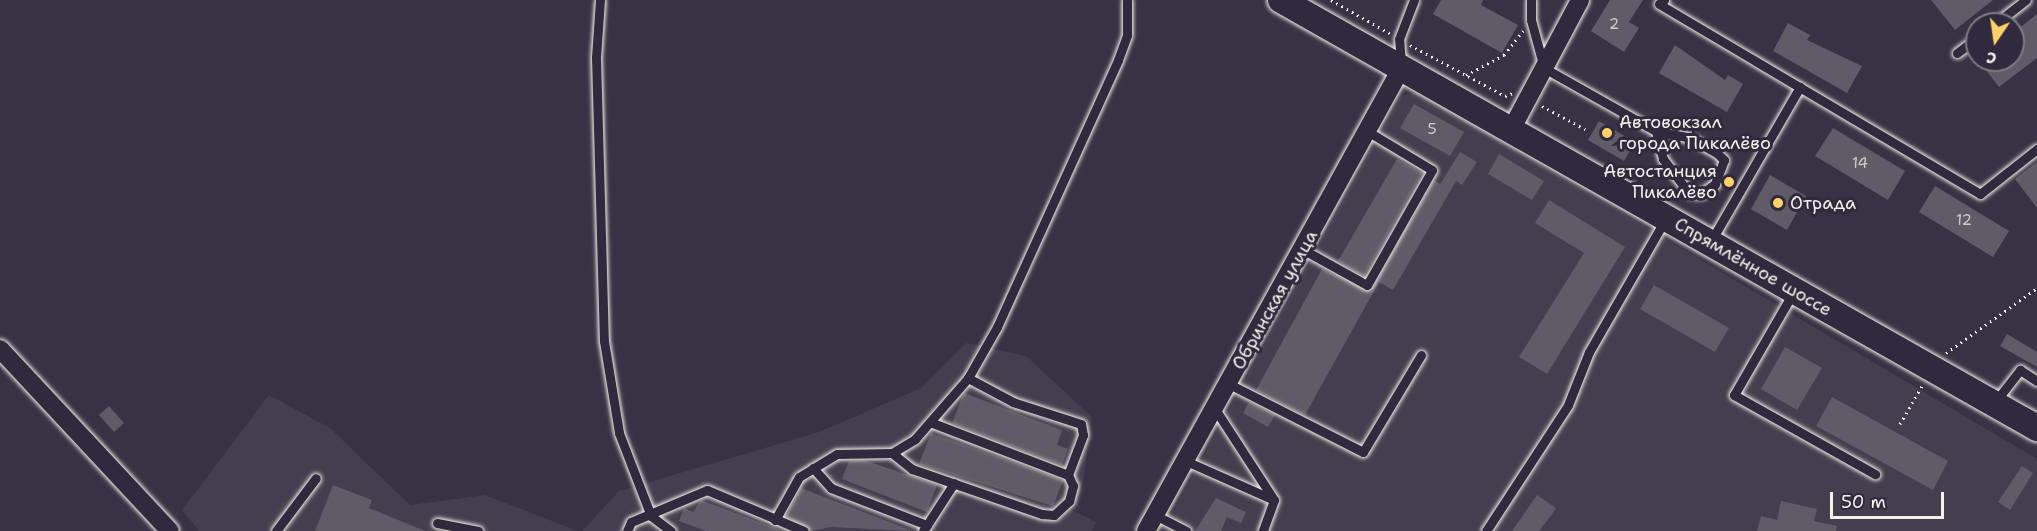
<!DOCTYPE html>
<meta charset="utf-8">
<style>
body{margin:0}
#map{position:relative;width:2037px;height:531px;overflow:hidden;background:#373244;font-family:"Shantell Sans",sans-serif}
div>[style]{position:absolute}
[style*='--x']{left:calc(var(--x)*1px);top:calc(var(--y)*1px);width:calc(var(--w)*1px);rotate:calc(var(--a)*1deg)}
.built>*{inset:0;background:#433f4e}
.building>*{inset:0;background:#5f5c67}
.path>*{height:3px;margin-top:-1.5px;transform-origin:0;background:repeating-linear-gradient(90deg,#f4f1e8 0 1.5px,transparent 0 6px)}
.roads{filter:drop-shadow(0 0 2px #f4f1e8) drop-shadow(0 0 2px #f4f1e8)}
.service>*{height:9px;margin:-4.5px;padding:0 4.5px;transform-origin:4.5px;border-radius:4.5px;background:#2f2a3d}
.minor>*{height:18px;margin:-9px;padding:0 9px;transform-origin:9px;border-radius:9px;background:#2f2a3d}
.secondary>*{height:26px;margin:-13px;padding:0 13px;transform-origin:13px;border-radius:13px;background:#2f2a3d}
.dots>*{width:16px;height:16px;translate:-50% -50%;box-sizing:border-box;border:3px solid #2f2a3d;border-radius:50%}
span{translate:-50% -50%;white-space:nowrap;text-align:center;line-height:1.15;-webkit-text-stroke:6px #2f2a3d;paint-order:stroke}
.number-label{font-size:15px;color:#cfccc8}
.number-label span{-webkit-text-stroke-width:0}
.poi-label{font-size:18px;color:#f4f1e8}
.left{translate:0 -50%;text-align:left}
.right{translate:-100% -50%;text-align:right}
.street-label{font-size:18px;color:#f4f1e8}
.north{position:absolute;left:1965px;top:12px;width:60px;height:60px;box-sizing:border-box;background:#2f2a3d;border:2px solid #7e7a81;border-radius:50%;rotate:193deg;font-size:16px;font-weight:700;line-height:24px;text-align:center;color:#f4f1e8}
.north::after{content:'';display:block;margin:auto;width:21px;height:27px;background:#ffd166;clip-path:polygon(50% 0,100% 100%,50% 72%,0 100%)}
.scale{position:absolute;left:1830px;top:492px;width:114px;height:27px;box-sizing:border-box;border:3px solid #f4f1e8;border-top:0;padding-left:8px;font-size:18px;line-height:21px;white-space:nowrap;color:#f4f1e8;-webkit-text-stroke:4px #2f2a3d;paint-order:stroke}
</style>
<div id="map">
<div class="built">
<div style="clip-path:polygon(1417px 92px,2037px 459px,2037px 531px,1163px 531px,1401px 96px)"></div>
<div style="clip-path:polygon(966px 343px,1026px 356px,1092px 417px,1083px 482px,1071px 510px,1096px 522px,1092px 531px,582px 531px,619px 491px,819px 432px,921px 388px)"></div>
<div style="clip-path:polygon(269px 395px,330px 428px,410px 505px,485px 495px,578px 531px,199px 531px,182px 510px)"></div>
</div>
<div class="building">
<div style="clip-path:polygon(1441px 0,1483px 0,1481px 5px,1518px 25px,1502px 53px,1433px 14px)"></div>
<div style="clip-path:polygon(1610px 0,1643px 0,1629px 22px,1639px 28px,1624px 52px,1591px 31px)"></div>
<div style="clip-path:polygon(1931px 0,1993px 0,1955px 30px)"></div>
<div style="clip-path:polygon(2037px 14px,2037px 58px,1999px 87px,1978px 60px,2013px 60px,2013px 33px)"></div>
<div style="clip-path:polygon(1788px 23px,1810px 35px,1807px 40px,1862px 66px,1847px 93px,1773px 51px)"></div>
<div style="clip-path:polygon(1675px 45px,1725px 80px,1728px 75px,1743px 84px,1727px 112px,1659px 73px)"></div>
<div style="clip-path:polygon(1414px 104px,1464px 132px,1450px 156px,1400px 128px)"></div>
<div style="clip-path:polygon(1599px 121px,1635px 142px,1624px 161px,1588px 140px)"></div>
<div style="clip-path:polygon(1833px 128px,1905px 171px,1888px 200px,1815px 156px)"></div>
<div style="clip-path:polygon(1460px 152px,1477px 162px,1462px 185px,1456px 181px,1393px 290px,1379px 282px,1305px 415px,1256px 390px,1322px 269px,1371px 290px,1434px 180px,1440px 184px)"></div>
<div style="clip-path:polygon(1499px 154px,1544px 181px,1532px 200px,1488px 174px)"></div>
<div style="clip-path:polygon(1397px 159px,1422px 173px,1364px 276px,1338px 261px)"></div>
<div style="clip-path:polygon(2037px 162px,2037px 208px,2015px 179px)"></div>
<div style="clip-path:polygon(1770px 175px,1806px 196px,1787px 230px,1751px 209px)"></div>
<div style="clip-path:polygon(1935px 186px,2009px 231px,1993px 257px,1919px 212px)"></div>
<div style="clip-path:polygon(1549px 200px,1625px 247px,1547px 374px,1519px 357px,1584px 253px,1535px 223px)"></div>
<div style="clip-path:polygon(1654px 285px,1729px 328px,1715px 352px,1640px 309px)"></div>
<div style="clip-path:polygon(2007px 334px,2037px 352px,2037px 367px,2000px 346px)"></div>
<div style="clip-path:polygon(1785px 347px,1822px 368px,1797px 410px,1761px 389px)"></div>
<div style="clip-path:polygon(964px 393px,1062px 430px,1057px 445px,1068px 449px,1062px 465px,952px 423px)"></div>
<div style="clip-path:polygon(1832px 397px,1948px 461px,1933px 490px,1816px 426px)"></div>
<div style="clip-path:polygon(1249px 402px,1275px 415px,1268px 427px,1243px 413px)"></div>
<div style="clip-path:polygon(109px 406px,124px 423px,114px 432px,99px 415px)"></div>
<div style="clip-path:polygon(931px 433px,1057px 478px,1063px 481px,1053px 506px,919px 464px)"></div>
<div style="clip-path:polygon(864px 460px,937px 485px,927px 512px,842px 479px,849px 461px)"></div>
<div style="clip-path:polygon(2022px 466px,2033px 473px,2010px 510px,1998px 502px)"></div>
<div style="clip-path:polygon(333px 485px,372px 500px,369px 508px,425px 531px,315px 531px)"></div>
<div style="clip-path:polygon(801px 488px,910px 530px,910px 531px,831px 527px,811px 531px,786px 516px)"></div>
<div style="clip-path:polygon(1537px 495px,1556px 508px,1552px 514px,1539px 531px,1512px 531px)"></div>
<div style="clip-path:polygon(1216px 498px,1246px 512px,1241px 523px,1227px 517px,1221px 531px,1195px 531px)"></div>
<div style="clip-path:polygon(701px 500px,780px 530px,780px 531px,706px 531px,679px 521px,684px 508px,693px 512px)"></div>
<div style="clip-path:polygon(1781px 501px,1817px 509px,1814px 521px,1837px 526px,1836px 531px,1757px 531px,1761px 516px,1777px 520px)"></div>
</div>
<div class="path">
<div style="--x:1331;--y:0;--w:69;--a:29.5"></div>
<div style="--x:1410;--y:45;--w:108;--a:28.2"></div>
<div style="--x:1505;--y:96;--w:9;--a:-21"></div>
<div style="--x:1466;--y:75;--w:43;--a:-27.8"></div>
<div style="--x:1504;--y:55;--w:31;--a:-52"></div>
<div style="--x:1542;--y:106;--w:49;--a:28.1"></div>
<div style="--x:1946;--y:353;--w:112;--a:-35.5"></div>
<div style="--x:1900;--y:424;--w:46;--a:-60.1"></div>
</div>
<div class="roads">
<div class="service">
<div style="--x:600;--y:0;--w:57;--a:94"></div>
<div style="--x:596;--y:57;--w:284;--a:88.4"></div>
<div style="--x:604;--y:341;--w:93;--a:80.7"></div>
<div style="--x:619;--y:433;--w:89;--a:68.9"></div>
<div style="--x:651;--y:516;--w:25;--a:37"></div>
<div style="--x:1531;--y:0;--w:20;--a:90"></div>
<div style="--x:1531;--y:20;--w:50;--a:74.8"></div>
<div style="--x:1544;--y:68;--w:129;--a:29.4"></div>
<div style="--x:1656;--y:131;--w:33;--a:11"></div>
<div style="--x:1688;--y:137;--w:33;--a:29"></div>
<div style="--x:1717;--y:153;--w:10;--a:45"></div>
<div style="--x:1724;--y:160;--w:26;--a:111"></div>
<div style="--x:1715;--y:184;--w:17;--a:144"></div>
<div style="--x:1701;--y:194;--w:12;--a:-175"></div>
<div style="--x:1689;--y:193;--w:43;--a:-127.4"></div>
<div style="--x:1663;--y:159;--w:29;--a:-104"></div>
<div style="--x:1664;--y:0;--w:6;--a:141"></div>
<div style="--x:1659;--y:4;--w:373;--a:30.6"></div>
<div style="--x:1980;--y:194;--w:73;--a:-38.3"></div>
<div style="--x:1995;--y:24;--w:39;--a:-38"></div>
<div style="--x:1957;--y:53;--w:25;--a:-37"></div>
<div style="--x:1401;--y:65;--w:26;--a:-94"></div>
<div style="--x:1399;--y:39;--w:42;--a:-69"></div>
<div style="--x:1711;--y:241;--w:178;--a:-60"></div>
<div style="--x:1302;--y:249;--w:74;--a:29"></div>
<div style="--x:1367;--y:285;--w:132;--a:-60.5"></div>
<div style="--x:1432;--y:170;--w:76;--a:-149"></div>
<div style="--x:1794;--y:291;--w:120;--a:120"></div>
<div style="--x:1734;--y:395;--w:162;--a:29.3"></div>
<div style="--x:1229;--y:384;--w:150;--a:26.9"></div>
<div style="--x:1363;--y:452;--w:113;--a:-59.1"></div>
<div style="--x:1995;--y:402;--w:41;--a:-52"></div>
<div style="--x:2020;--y:370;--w:20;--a:33"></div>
<div style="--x:1215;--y:409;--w:108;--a:57"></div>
<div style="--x:1274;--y:500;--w:33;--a:110"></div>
<div style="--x:930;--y:422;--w:148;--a:21"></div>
<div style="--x:892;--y:453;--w:26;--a:39"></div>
<div style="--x:912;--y:469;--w:138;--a:19.1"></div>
<div style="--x:1042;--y:514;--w:12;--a:5"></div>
<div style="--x:1054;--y:515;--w:21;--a:-43"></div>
<div style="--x:1069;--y:501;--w:16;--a:-75"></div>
<div style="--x:1073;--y:486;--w:12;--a:-114"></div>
<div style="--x:1068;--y:475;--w:43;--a:-69.4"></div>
<div style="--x:1083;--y:435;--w:11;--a:-100"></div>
<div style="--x:1081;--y:424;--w:71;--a:-162.1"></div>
<div style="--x:1013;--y:402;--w:51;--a:-151.9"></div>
<div style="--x:1186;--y:461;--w:96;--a:23.9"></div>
<div style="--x:813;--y:468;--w:27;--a:48"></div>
<div style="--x:831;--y:488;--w:103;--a:21.1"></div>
<div style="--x:1155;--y:515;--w:35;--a:27"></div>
<div style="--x:775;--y:520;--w:49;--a:-60.8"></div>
<div style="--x:799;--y:477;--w:44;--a:-31.2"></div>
<div style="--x:837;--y:454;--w:55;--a:-1"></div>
<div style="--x:892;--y:453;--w:27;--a:-31"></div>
<div style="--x:915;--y:439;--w:81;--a:-49"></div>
<div style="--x:968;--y:378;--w:59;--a:-60.4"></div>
<div style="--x:997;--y:327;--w:293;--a:-65.6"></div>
<div style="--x:1118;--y:60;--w:27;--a:-70"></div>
<div style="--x:1127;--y:35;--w:35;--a:-90"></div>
<div style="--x:437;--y:523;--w:42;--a:11"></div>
<div style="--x:276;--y:531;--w:66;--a:-53"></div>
<div style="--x:627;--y:531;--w:10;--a:-66"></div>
<div style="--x:631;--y:522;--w:82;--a:-22.8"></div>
<div style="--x:707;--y:490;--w:105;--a:22.9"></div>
<div style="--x:923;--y:531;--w:57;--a:-57.1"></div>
<div style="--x:1486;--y:531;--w:150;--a:-56.9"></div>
<div style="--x:1568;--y:405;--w:57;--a:-68.4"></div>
<div style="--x:1589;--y:352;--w:152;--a:-60.1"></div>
</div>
<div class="minor">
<div style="--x:1511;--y:130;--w:147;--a:-62"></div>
<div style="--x:0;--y:349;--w:249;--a:47"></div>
<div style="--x:1146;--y:531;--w:530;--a:-61.11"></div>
</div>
<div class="secondary">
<div style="--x:1281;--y:0;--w:869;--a:29.52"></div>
</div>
</div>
<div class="dots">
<div style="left:1607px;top:133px;background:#ffd166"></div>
<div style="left:1729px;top:182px;background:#ffd166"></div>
<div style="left:1778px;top:203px;background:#ffd166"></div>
</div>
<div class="number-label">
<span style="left:1614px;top:25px">2</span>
<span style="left:1432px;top:130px">5</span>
<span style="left:1860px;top:164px">14</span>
<span style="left:1964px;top:221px">12</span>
</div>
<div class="poi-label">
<span class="left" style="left:1619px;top:133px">Автовокзал<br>города Пикалёво</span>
<span class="right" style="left:1717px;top:182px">Автостанция<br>Пикалёво</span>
<span class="left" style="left:1790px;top:203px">Отрада</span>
</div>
<div class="street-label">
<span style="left:1753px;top:267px;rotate:30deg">Спрямлённое шоссе</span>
<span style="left:1275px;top:300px;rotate:-61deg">Обринская улица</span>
</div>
<div class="north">С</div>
<div class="scale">50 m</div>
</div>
